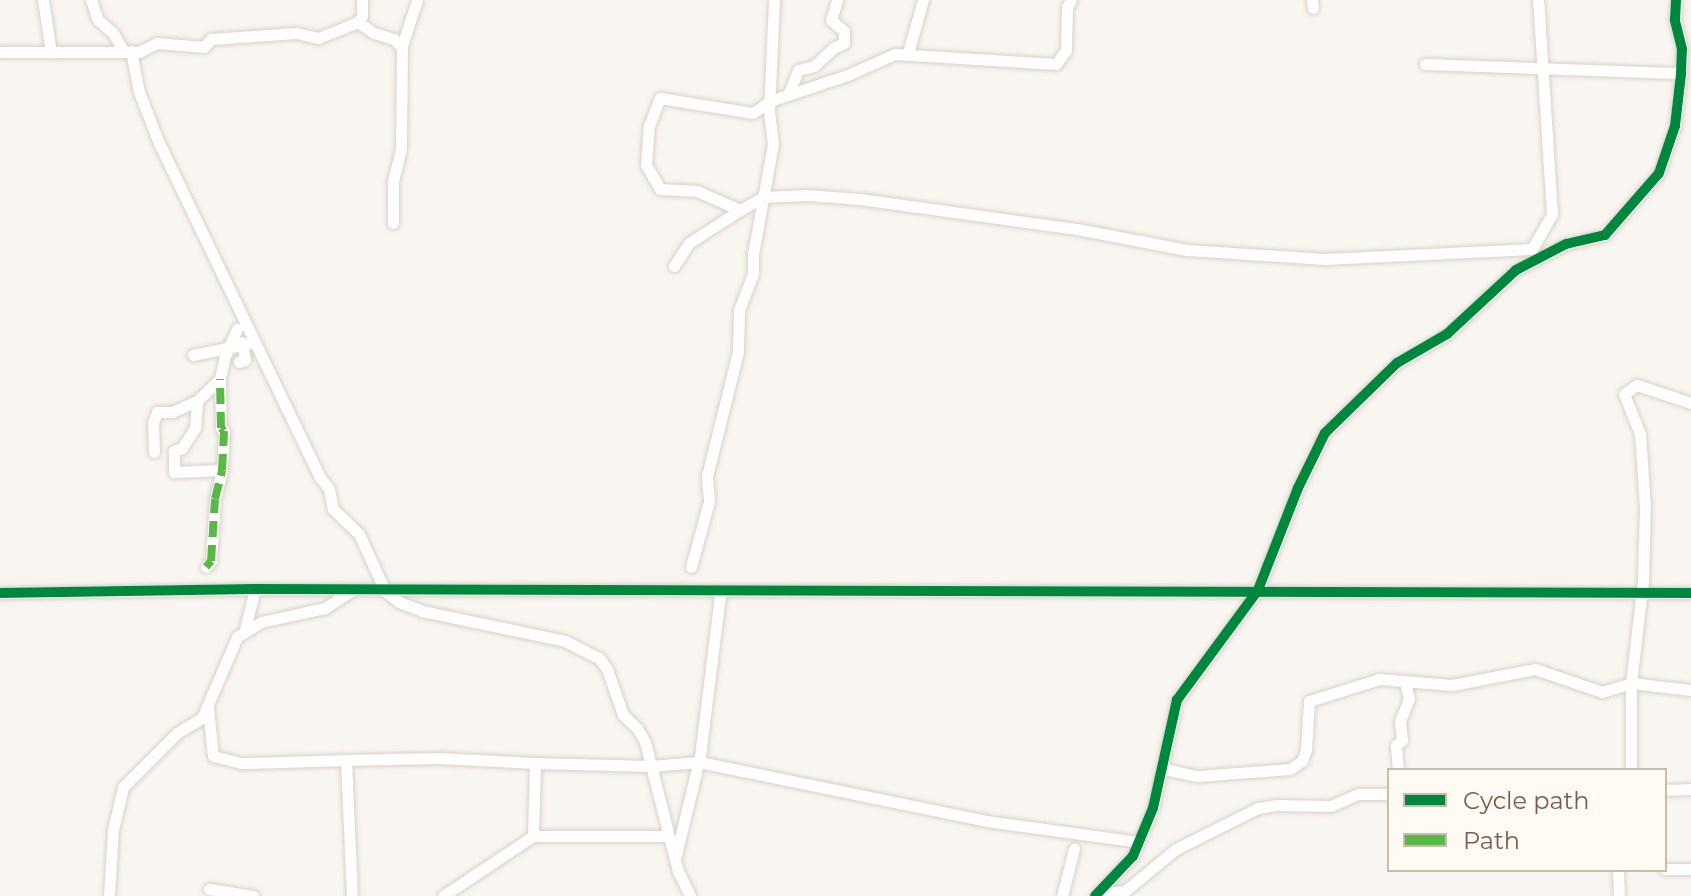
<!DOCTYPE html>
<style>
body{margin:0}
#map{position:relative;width:1691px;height:896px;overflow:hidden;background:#f9f5f0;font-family:Montserrat,sans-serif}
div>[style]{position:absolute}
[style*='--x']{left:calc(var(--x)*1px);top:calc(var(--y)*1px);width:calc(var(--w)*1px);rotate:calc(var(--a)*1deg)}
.roads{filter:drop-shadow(0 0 2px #d7d1cb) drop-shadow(0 0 2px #d7d1cb)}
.minor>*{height:11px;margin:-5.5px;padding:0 5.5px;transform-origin:5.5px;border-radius:5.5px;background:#fefefd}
.quiet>*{height:8px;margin-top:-4px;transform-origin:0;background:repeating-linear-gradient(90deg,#58b947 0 16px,transparent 0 24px)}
.cycleway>*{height:10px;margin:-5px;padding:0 5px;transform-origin:5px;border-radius:5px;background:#00873e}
span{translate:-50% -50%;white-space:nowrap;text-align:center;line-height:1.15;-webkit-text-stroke:6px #fffaf3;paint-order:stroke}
.legend{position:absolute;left:1387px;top:768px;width:280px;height:104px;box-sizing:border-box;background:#fffaf3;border:2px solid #cabbb1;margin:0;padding:10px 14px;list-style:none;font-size:24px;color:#7a5c4d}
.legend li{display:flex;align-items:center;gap:16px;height:40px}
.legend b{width:40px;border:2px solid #cabbb1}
</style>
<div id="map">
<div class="roads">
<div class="minor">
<div style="--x:43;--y:0;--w:53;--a:81.3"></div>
<div style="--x:91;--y:0;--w:21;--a:71"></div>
<div style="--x:98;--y:20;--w:20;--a:41"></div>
<div style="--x:113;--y:33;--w:20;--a:60"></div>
<div style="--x:1312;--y:0;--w:8;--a:83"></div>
<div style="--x:358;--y:22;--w:19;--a:35"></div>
<div style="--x:374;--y:33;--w:21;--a:17"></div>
<div style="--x:394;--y:39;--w:12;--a:48"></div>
<div style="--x:402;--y:48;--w:101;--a:90.6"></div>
<div style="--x:401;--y:149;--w:32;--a:104"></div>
<div style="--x:393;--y:180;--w:43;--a:90"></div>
<div style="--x:402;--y:46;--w:48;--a:-71.9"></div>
<div style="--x:131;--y:51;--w:42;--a:79"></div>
<div style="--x:139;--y:92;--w:55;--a:68.6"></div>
<div style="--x:159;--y:143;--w:369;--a:64.3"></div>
<div style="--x:319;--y:476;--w:16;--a:52"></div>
<div style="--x:329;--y:489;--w:20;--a:79"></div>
<div style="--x:333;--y:509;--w:36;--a:44"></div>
<div style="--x:359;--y:534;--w:63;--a:65.5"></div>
<div style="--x:385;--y:591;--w:18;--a:38"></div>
<div style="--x:399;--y:602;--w:25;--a:21"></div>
<div style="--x:422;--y:611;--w:146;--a:11.8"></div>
<div style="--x:565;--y:641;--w:38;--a:27"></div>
<div style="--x:599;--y:658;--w:14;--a:54"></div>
<div style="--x:607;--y:669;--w:49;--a:70.8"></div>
<div style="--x:623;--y:715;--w:19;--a:43"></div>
<div style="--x:637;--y:728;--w:16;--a:60"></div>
<div style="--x:645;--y:742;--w:133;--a:75.7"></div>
<div style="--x:678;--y:871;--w:28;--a:64"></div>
<div style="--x:0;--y:52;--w:139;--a:0"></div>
<div style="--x:139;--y:52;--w:20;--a:-27"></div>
<div style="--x:157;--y:43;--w:47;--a:4.9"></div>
<div style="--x:204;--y:47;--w:11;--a:-49"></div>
<div style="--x:211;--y:39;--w:85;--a:-4"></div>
<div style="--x:296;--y:33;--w:23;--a:13"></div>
<div style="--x:318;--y:38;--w:43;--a:-21.8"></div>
<div style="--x:358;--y:22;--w:7;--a:-56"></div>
<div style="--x:362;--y:16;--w:16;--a:-90"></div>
<div style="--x:908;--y:53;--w:55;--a:-74.2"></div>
<div style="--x:1425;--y:64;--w:250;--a:2.1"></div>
<div style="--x:788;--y:95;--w:27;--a:-68"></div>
<div style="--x:798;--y:70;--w:16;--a:-14"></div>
<div style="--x:814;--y:66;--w:26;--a:-43"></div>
<div style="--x:833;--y:48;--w:12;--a:-24"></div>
<div style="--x:844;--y:43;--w:12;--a:-90"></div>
<div style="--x:844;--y:31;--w:17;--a:-140"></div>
<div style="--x:831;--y:20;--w:21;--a:-73"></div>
<div style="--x:740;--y:210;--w:26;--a:-29"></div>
<div style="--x:763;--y:197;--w:44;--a:-2.6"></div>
<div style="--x:807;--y:195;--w:53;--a:4.3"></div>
<div style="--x:860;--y:199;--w:219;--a:7.9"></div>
<div style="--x:1077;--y:229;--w:112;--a:10.8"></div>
<div style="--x:1187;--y:250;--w:138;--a:3.7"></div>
<div style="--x:1325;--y:259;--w:207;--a:-2.8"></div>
<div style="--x:1532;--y:249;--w:40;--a:-60.3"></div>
<div style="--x:1552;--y:214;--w:214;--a:-93.7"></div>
<div style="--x:674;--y:266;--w:27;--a:-57"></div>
<div style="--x:689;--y:243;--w:61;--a:-32.9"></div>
<div style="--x:740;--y:210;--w:47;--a:-156.2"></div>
<div style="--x:697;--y:191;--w:37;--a:-177"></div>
<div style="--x:660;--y:189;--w:28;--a:-120"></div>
<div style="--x:646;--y:165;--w:39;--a:-86"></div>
<div style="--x:649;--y:126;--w:30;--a:-69"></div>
<div style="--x:660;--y:98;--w:94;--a:9.2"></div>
<div style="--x:753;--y:113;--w:21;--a:-35"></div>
<div style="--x:770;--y:101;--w:84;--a:-18.6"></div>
<div style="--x:850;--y:74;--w:49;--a:-24"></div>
<div style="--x:895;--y:54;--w:161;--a:3.6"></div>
<div style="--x:1056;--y:64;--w:17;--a:-54"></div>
<div style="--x:1066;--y:50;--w:43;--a:-88.7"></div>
<div style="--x:1067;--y:7;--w:8;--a:-60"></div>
<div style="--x:193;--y:355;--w:63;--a:-11.8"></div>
<div style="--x:239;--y:362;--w:6;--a:-18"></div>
<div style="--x:245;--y:360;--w:18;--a:-99"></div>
<div style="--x:197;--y:401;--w:27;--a:94"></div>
<div style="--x:195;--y:428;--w:24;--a:123"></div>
<div style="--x:182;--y:448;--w:9;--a:159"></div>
<div style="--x:174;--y:451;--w:21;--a:90"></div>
<div style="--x:174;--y:472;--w:48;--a:-2.4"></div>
<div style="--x:154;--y:452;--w:29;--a:-92"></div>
<div style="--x:153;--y:423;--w:12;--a:-70"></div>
<div style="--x:157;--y:412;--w:15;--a:0"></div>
<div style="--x:172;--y:412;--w:27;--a:-24"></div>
<div style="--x:197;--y:401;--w:32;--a:-44"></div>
<div style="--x:220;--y:379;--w:24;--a:-78"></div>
<div style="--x:225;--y:356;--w:30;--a:-66"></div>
<div style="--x:206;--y:567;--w:8;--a:-50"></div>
<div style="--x:211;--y:561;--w:62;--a:-86.3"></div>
<div style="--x:215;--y:499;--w:30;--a:-76"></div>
<div style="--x:222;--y:470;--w:39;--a:-87"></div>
<div style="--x:224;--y:431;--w:4;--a:-135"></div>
<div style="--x:221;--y:428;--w:49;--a:-91.2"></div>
<div style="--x:691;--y:567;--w:68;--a:-74.7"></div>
<div style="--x:709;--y:501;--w:25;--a:-95"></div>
<div style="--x:707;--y:476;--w:128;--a:-76"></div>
<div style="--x:738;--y:352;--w:42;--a:-88.6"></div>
<div style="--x:739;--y:310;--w:40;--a:-69"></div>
<div style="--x:753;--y:273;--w:19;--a:-90"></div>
<div style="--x:753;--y:254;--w:112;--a:-79.7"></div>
<div style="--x:773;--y:144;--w:33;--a:-97"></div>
<div style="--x:769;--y:111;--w:111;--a:-87.4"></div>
<div style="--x:0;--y:593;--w:255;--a:-0.9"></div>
<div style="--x:255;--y:589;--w:1436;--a:0.16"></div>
<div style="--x:245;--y:629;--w:41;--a:-76"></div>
<div style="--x:208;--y:708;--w:48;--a:84.1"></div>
<div style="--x:213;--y:756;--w:29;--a:14"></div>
<div style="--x:241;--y:763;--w:105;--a:-1.6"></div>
<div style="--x:346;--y:760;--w:136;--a:87.5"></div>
<div style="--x:346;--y:760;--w:93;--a:-1.2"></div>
<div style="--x:439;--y:758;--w:96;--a:3"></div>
<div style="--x:535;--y:763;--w:73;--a:91.6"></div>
<div style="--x:533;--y:836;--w:108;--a:146.3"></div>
<div style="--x:535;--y:763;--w:116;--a:1.5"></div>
<div style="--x:651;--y:766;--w:48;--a:-4.8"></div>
<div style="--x:704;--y:763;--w:288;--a:11.6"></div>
<div style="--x:986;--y:821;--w:154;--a:7.8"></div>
<div style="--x:1164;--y:769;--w:35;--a:12"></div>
<div style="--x:1198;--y:776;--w:92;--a:-4.4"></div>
<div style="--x:1290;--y:769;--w:14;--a:-34"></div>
<div style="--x:1302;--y:761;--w:12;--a:-70"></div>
<div style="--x:1306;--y:750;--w:49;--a:-86.5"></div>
<div style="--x:1309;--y:701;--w:73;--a:-17.4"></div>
<div style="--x:1379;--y:679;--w:73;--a:4.7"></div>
<div style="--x:1452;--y:685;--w:85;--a:-10.9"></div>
<div style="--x:1535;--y:669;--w:71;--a:18.9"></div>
<div style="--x:1602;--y:692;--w:30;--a:-17"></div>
<div style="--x:1631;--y:683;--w:60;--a:6.7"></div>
<div style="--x:1398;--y:770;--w:25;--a:-95"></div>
<div style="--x:1396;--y:745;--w:8;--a:-40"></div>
<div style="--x:1402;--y:740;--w:19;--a:-96"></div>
<div style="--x:1400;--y:721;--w:24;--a:-68"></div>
<div style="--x:1409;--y:699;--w:17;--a:-103"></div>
<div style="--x:1631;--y:770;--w:87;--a:-90"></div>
<div style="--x:1631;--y:683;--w:103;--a:-83.3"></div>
<div style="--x:1643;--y:581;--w:74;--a:-88.5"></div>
<div style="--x:1645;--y:507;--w:73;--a:-93.9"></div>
<div style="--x:1640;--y:434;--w:43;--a:-111.8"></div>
<div style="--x:1624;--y:394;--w:16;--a:-35"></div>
<div style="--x:1637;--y:385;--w:57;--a:18.4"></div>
<div style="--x:1665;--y:790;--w:26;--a:-2"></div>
<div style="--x:533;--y:836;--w:135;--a:0"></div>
<div style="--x:676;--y:855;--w:102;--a:-76.4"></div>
<div style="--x:700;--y:756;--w:161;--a:-82.9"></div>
<div style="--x:1665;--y:869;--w:26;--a:0"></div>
<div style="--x:1618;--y:870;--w:26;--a:88"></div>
<div style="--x:209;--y:889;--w:45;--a:9"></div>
<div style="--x:1097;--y:894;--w:28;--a:-6"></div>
<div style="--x:1125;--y:891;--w:66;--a:-39.5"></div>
<div style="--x:1176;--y:849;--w:92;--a:-26.6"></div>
<div style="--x:1258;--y:808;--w:18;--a:-9"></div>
<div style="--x:1276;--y:805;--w:55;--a:1"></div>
<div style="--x:1331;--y:806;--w:30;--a:-24"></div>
<div style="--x:1358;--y:794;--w:31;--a:0"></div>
<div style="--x:109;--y:896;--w:66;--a:-86.5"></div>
<div style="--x:113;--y:830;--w:44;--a:-76.9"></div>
<div style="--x:123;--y:787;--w:76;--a:-45"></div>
<div style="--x:177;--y:733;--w:29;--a:-31"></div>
<div style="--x:202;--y:718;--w:88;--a:-66.6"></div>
<div style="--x:237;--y:637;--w:28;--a:-32"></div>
<div style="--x:261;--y:622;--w:66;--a:-12.3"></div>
<div style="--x:325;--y:608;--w:31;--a:-33"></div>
<div style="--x:1062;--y:896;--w:49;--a:-75.7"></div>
<div style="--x:1095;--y:896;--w:55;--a:-46.5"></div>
<div style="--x:1133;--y:856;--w:52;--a:-67.4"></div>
<div style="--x:1153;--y:808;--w:111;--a:-77.5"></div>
<div style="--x:1177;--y:700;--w:137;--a:-53.6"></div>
<div style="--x:1258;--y:590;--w:110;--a:-68.6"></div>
<div style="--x:1298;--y:488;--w:61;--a:-63.9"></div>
<div style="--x:1325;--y:433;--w:100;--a:-44.2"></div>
<div style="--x:1397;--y:363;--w:58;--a:-30.1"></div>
<div style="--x:1447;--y:334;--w:94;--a:-42.8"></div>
<div style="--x:1516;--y:270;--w:56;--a:-27.5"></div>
<div style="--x:1566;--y:244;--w:40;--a:-13"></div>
<div style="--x:1605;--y:235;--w:82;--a:-48.9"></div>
<div style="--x:1659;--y:173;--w:50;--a:-71.2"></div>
<div style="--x:1675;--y:126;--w:52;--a:-83.4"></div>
<div style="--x:1681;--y:74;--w:25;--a:-88"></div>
<div style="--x:1682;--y:49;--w:30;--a:-104"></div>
<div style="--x:1675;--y:20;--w:20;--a:-87"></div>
</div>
</div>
<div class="quiet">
<div style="--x:206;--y:567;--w:8;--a:-50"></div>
<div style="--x:211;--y:561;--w:62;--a:-86.3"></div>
<div style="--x:215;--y:499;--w:30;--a:-76"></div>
<div style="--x:222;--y:470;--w:39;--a:-87"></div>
<div style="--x:224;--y:431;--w:4;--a:-135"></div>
<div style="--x:221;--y:428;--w:49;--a:-91.2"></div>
</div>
<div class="cycleway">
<div style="--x:0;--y:593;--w:255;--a:-0.9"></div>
<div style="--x:255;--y:589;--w:1436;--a:0.16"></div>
<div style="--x:1095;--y:896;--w:55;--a:-46.5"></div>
<div style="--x:1133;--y:856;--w:52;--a:-67.4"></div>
<div style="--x:1153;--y:808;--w:111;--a:-77.5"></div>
<div style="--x:1177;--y:700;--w:137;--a:-53.6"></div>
<div style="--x:1258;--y:590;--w:110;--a:-68.6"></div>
<div style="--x:1298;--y:488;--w:61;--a:-63.9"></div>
<div style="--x:1325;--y:433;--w:100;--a:-44.2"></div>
<div style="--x:1397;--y:363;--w:58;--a:-30.1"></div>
<div style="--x:1447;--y:334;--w:94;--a:-42.8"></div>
<div style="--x:1516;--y:270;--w:56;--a:-27.5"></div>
<div style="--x:1566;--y:244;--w:40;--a:-13"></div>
<div style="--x:1605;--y:235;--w:82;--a:-48.9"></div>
<div style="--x:1659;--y:173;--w:50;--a:-71.2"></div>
<div style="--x:1675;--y:126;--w:52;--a:-83.4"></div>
<div style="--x:1681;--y:74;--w:25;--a:-88"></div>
<div style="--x:1682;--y:49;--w:30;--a:-104"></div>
<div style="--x:1675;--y:20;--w:20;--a:-87"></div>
</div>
<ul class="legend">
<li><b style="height:10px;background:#00873e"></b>Cycle path</li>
<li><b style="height:10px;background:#58b947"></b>Path</li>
</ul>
</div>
